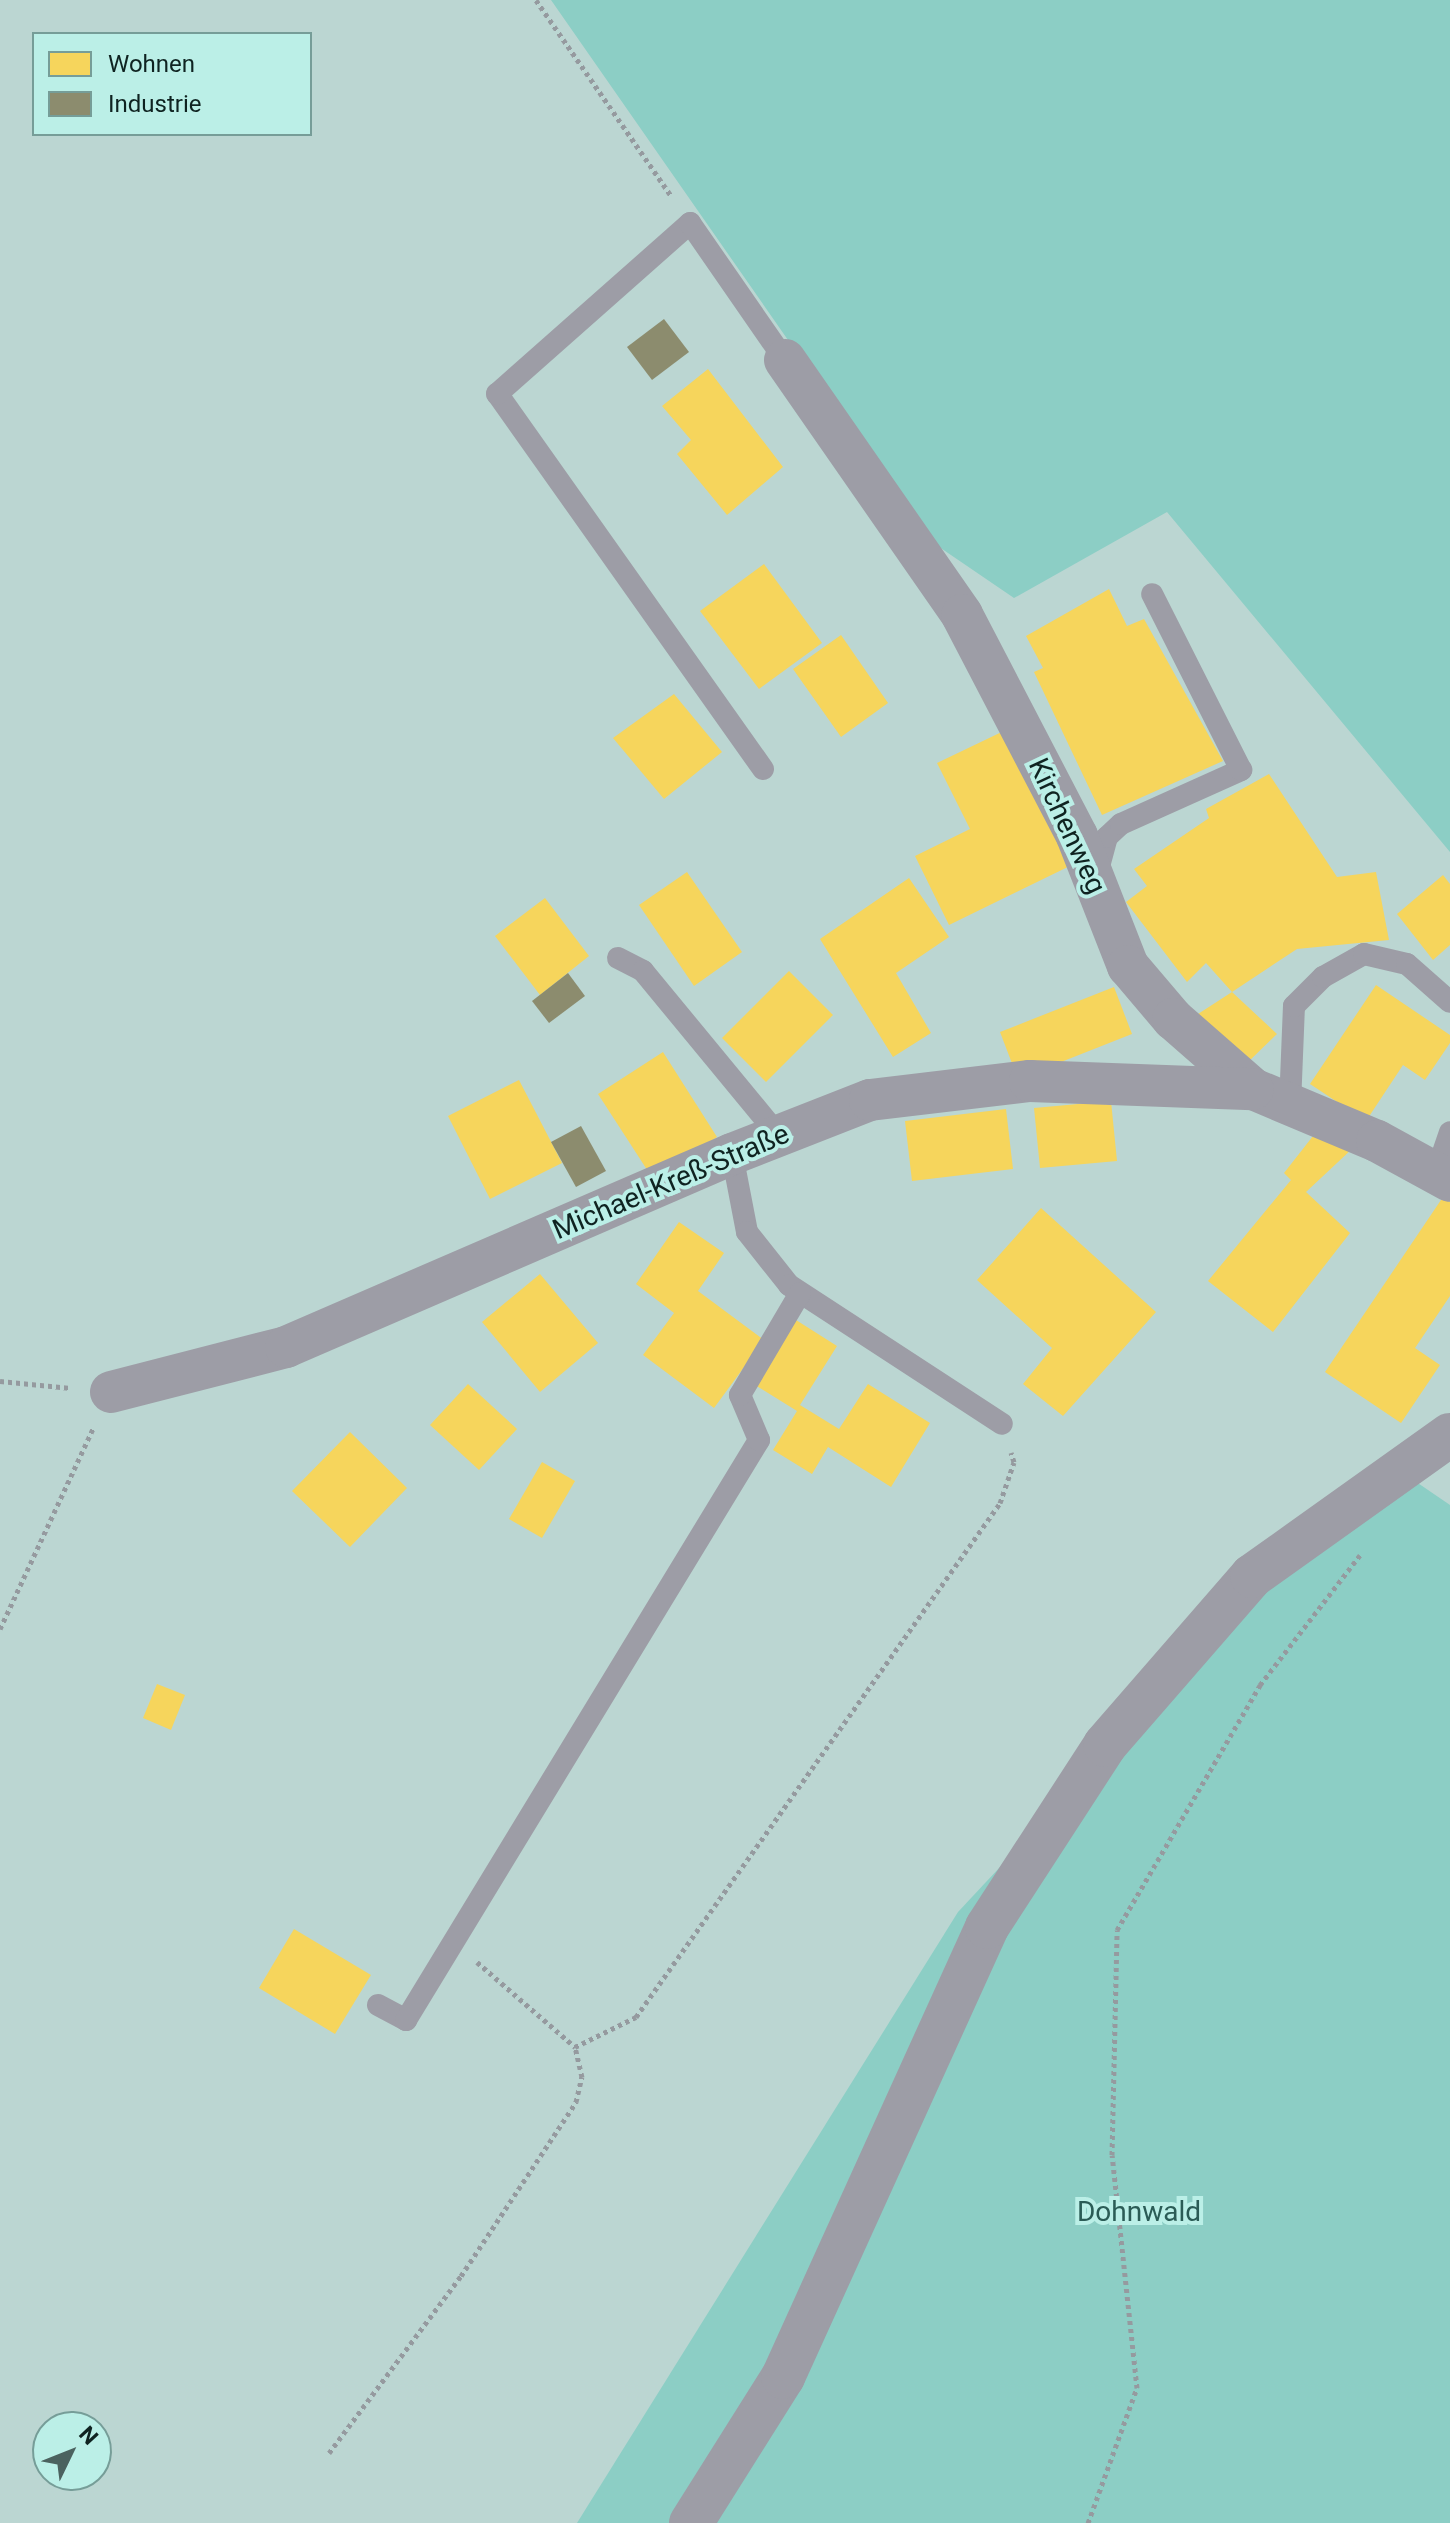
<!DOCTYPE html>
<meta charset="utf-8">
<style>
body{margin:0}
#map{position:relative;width:1450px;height:2523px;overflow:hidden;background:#bbd6d2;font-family:Roboto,sans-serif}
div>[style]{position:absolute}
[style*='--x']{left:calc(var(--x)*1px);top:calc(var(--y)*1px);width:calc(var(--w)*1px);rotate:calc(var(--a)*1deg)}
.green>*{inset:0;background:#8ccec5}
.homes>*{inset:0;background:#f6d55c}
.industry>*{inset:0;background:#8c8c6e}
.path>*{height:5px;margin-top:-2.5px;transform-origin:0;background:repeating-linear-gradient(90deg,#959a9f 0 4px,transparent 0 8px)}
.service>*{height:22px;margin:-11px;padding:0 11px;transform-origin:11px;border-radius:11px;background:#9d9da6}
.minor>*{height:42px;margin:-21px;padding:0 21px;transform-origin:21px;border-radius:21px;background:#9d9da6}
.tertiary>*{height:44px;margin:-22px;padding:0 22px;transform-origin:22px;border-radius:22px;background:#9d9da6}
span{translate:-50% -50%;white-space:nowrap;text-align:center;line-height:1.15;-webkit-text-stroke:8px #bbefe7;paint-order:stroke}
.street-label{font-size:28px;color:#0f2321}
.park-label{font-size:28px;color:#2b5c56}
.legend{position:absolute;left:32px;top:32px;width:280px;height:104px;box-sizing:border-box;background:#bbefe7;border:2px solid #769d98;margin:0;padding:10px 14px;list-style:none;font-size:24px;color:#0f2321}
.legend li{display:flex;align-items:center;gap:16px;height:40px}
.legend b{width:40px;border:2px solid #769d98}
.north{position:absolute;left:32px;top:2411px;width:80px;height:80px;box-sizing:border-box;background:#bbefe7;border:2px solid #769d98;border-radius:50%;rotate:47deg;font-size:22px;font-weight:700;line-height:32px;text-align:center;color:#0f2321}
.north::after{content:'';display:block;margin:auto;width:28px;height:36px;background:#4b625f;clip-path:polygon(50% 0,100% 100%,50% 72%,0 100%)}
</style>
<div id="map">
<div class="green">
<div style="clip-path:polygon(551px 0,1450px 0,1450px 852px,1167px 512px,1014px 598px,926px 538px)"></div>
<div style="clip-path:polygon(1409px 1477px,1450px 1505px,1450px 2523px,577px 2523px,958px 1912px,1273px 1575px)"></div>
</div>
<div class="homes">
<div style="clip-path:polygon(708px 369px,783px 467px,727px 515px,677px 454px,691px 440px,662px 406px)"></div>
<div style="clip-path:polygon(764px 564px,822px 643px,759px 689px,700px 611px)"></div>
<div style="clip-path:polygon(1109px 589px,1127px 626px,1144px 619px,1223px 761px,1102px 815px,1034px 672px,1043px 668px,1026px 636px)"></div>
<div style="clip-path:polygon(841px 635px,888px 703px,841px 737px,793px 669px)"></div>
<div style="clip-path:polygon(674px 694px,722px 752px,664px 799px,613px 738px)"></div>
<div style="clip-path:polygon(1010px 728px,1076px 863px,949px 925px,915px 856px,970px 829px,937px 763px)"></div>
<div style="clip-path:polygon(1269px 774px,1337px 877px,1376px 872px,1389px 940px,1297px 949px,1232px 992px,1277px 1034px,1245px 1065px,1198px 1014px,1232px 992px,1206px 963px,1187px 982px,1126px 902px,1147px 886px,1134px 869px,1209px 818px,1206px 809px)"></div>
<div style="clip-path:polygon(687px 872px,742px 952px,694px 986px,639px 905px)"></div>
<div style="clip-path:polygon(1443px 875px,1450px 884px,1450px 945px,1433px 960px,1397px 914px)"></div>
<div style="clip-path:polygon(909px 878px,949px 937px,896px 973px,931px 1033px,893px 1057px,820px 939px)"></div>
<div style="clip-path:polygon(545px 898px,589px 956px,540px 995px,495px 936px)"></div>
<div style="clip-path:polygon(789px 971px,833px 1015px,766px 1082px,722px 1038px)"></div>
<div style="clip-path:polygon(1376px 985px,1450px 1035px,1450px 1043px,1425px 1080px,1403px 1065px,1366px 1121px,1310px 1084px)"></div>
<div style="clip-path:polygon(1114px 987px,1132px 1034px,1018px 1079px,1000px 1032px)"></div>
<div style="clip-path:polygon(663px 1052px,717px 1137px,653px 1179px,598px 1094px)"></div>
<div style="clip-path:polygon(519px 1080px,562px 1163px,490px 1199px,448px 1116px)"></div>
<div style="clip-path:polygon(1111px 1101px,1117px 1161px,1040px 1168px,1034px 1108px)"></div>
<div style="clip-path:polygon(1006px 1109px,1013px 1169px,912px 1181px,905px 1121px)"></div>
<div style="clip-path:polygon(1324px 1122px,1353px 1148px,1306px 1192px,1350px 1233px,1273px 1332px,1208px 1281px,1291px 1180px,1284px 1173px)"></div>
<div style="clip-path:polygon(1443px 1197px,1450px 1202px,1450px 1296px,1415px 1348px,1440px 1365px,1401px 1423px,1325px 1372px)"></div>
<div style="clip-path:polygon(1041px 1208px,1156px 1312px,1063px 1416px,1023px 1384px,1052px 1348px,977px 1280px)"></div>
<div style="clip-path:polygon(679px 1222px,724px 1253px,698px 1291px,764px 1340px,714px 1408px,643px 1355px,674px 1313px,636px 1284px)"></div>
<div style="clip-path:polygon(540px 1274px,598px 1343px,540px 1392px,482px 1322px)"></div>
<div style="clip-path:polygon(796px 1320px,837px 1346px,800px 1405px,839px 1429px,868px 1384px,930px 1423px,891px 1487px,828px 1447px,812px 1474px,773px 1450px,797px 1411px,755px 1385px)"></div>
<div style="clip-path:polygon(468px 1384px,517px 1429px,479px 1470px,430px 1425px)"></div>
<div style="clip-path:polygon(350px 1432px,407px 1488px,350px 1547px,292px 1491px)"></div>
<div style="clip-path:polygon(542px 1462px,575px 1481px,542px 1538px,509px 1519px)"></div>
<div style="clip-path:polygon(157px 1684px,185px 1695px,171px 1730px,143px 1718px)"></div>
<div style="clip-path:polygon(294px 1929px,371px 1975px,335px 2034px,259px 1988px)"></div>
</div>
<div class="industry">
<div style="clip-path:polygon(664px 319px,689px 352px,652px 380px,627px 347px)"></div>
<div style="clip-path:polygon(568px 973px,585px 996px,549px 1023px,532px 1001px)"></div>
<div style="clip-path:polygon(581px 1126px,606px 1171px,576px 1187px,551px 1142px)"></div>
</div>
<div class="path">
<div style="--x:536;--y:0;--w:239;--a:55.4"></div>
<div style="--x:0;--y:1381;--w:71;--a:5.6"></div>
<div style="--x:0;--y:1629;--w:221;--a:-65.1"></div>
<div style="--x:477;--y:1962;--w:130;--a:40.9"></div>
<div style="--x:575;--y:2047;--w:68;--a:-26.2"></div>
<div style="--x:636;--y:2017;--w:630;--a:-54.69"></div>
<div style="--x:1000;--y:1503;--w:43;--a:-71.1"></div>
<div style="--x:1014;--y:1462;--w:10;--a:-107"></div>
<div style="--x:329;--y:2453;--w:221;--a:-53.3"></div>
<div style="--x:461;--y:2276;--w:209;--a:-56.5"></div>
<div style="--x:576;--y:2102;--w:26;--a:-77"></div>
<div style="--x:582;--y:2077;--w:31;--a:-103"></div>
<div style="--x:1088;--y:2523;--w:144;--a:-70.1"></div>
<div style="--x:1137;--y:2388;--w:234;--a:-96.1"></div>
<div style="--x:1112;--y:2155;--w:225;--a:-88.7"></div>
<div style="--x:1117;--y:1930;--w:284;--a:-59.7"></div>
<div style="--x:1260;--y:1685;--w:164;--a:-52.4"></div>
</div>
<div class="service">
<div style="--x:763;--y:769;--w:460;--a:-125.3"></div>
<div style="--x:497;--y:394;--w:258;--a:-41.5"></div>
<div style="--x:690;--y:223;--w:167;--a:55.3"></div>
<div style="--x:1097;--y:874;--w:38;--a:-75"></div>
<div style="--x:1107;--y:837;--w:19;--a:-43"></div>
<div style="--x:1121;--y:824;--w:132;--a:-24.2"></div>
<div style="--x:1241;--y:770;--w:197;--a:-116.8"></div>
<div style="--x:618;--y:958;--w:28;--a:27"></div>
<div style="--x:643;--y:971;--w:214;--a:50.5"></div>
<div style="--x:1290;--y:1105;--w:99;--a:-87.7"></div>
<div style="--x:1294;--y:1006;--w:41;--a:-45"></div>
<div style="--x:1323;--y:977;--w:47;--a:-29.3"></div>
<div style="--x:1364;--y:954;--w:44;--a:13.1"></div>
<div style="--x:1407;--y:964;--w:57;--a:41.5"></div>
<div style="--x:732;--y:1154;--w:79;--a:79.1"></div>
<div style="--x:747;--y:1232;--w:68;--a:51.6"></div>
<div style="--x:789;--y:1285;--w:254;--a:33.1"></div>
<div style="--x:1436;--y:1173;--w:43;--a:-71.1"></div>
<div style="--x:378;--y:2005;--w:32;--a:28"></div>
<div style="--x:406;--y:2020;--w:679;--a:-58.67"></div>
<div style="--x:759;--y:1440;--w:49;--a:-112.9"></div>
<div style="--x:740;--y:1395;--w:118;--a:-59.5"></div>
</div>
<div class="minor">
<div style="--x:785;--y:360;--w:310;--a:55.2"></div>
<div style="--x:962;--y:615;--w:249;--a:62.5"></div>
<div style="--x:1077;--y:836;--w:140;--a:68.6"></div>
<div style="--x:1128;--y:966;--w:70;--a:49.7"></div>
<div style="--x:1173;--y:1019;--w:106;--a:41.2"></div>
<div style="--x:1253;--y:1089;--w:134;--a:22.8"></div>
<div style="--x:1377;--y:1141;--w:83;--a:28.7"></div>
<div style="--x:111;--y:1392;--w:181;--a:-14.4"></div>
<div style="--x:286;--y:1347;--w:486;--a:-23.4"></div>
<div style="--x:732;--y:1154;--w:148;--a:-21.4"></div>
<div style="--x:870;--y:1100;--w:161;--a:-6.8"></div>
<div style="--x:1030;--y:1081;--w:223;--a:2.1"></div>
</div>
<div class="tertiary">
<div style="--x:691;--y:2523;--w:173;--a:-57.8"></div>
<div style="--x:783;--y:2377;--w:494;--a:-65.6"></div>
<div style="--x:987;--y:1927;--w:217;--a:-57"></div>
<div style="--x:1105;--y:1745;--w:224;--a:-49"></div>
<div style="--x:1252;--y:1576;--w:243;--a:-35.5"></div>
</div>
<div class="street-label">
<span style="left:1067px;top:826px;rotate:65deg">Kirchenweg</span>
<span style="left:671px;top:1182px;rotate:-23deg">Michael-Kreß-Straße</span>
</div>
<div class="park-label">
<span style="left:1139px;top:2212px">Dohnwald</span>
</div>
<ul class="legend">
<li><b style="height:22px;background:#f6d55c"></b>Wohnen</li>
<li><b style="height:22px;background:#8c8c6e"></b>Industrie</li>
</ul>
<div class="north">N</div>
</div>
